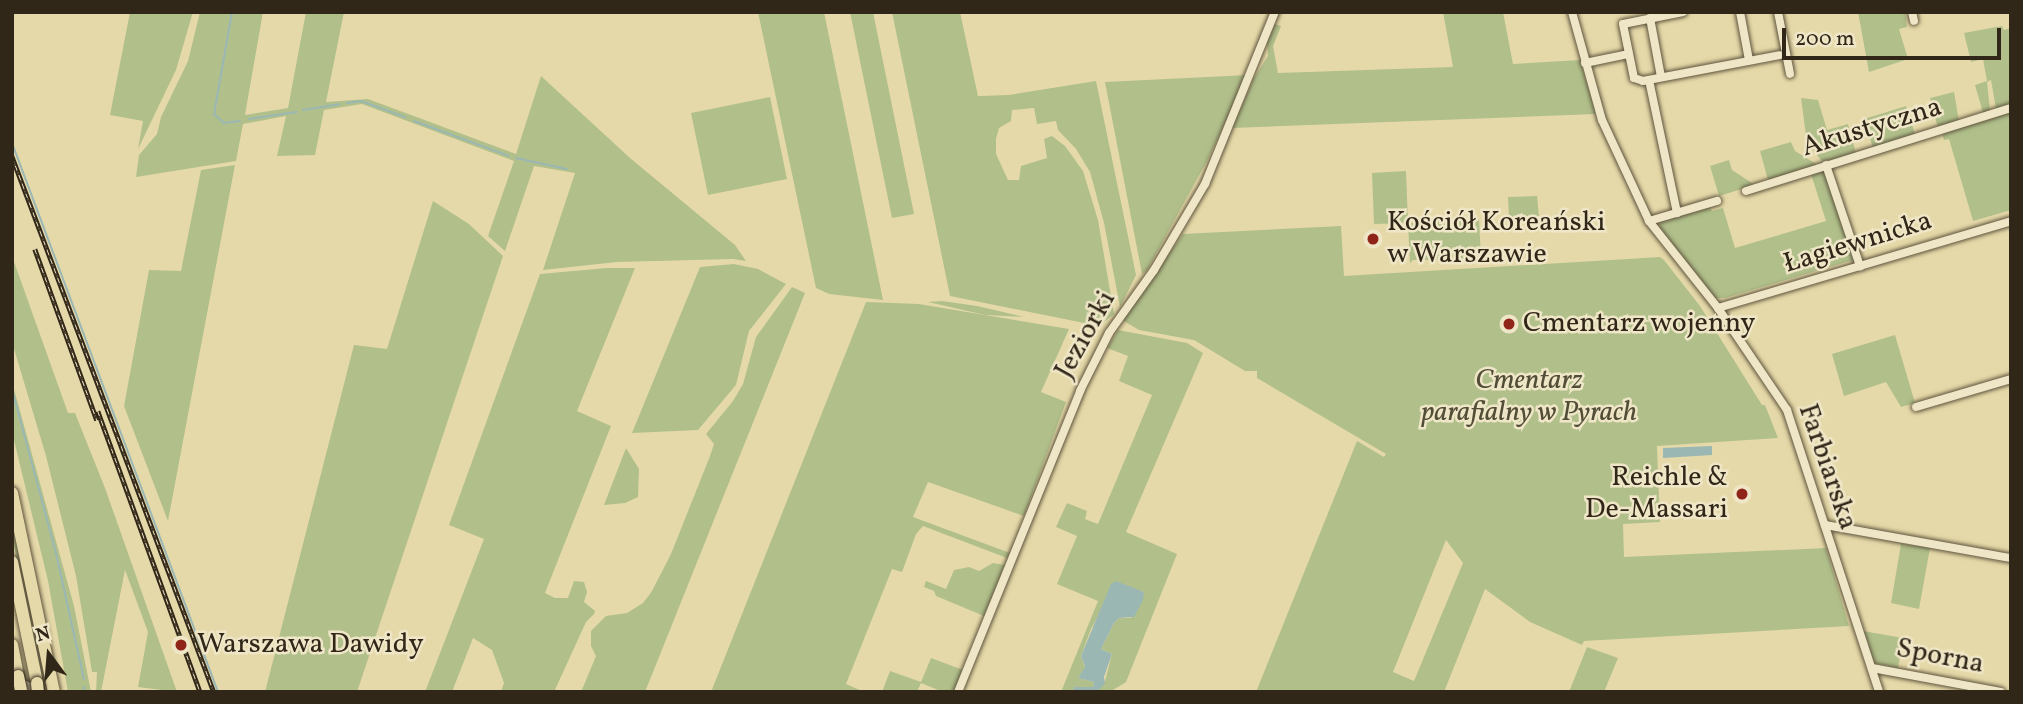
<!DOCTYPE html>
<meta charset="utf-8">
<style>
body{margin:0}
#map{position:relative;width:2023px;height:704px;overflow:hidden;background:#e6d9a9;font-family:Vollkorn,serif}
div>[style]{position:absolute}
[style*='--x']{left:calc(var(--x)*1px);top:calc(var(--y)*1px);width:calc(var(--w)*1px);rotate:calc(var(--a)*1deg)}
.green>*{inset:0;background:#b1c08b}
.water>*{inset:0;background:#9bb7b4}
.stream>*{height:2px;margin:-1px;padding:0 1px;transform-origin:1px;border-radius:1px;background:#9bb7b4}
.roads{filter:drop-shadow(0 0 2px #5e543d) drop-shadow(0 0 2px #5e543d)}
.minor>*{height:8px;margin:-4px;padding:0 4px;transform-origin:4px;border-radius:4px;background:#efe6c7}
.highway>*{height:12px;margin:-6px;padding:0 6px;transform-origin:6px;border-radius:6px;background:#e6d9a9}
.rail>*{height:4.5px;margin-top:-2.25px;transform-origin:0;background:repeating-linear-gradient(90deg,#efe6c7 0 5px,#312719 0 10px);box-sizing:border-box;border-block:2px solid #312719}
.bridges{filter:drop-shadow(0 0 2px #312719) drop-shadow(0 0 2px #312719)}
.highway-bridge>*{height:12px;margin:-6px;padding:0 6px;transform-origin:6px;border-radius:6px;background:#e6d9a9}
.dots>*{width:19px;height:19px;translate:-50% -50%;box-sizing:border-box;border:4px solid #efe6c7;border-radius:50%}
span{translate:-50% -50%;white-space:nowrap;text-align:center;line-height:1.15;-webkit-text-stroke:5px #efe6c7;paint-order:stroke}
.street-label{font-size:28px;color:#312719}
.poi-label{font-size:28px;color:#312719}
.left{translate:0 -50%;text-align:left}
.right{translate:-100% -50%;text-align:right}
.park-label{font-size:28px;color:#514d36;font-style:italic}
.frame{position:absolute;inset:0;border:14px solid #312719;pointer-events:none}
.north{position:absolute;left:14px;top:620px;width:70px;height:70px;-webkit-text-stroke:5px #efe6c7;paint-order:stroke;rotate:344deg;font-size:19px;font-weight:700;line-height:28px;text-align:center;color:#312719}
.north::after{content:'';display:block;margin:auto;width:24px;height:32px;background:#312719;clip-path:polygon(50% 0,100% 100%,50% 72%,0 100%)}
.scale{position:absolute;left:1782px;top:28px;width:219px;height:32px;box-sizing:border-box;border:4px solid #312719;border-top:0;padding-left:9px;font-size:21px;line-height:24px;white-space:nowrap;color:#312719;-webkit-text-stroke:5px #efe6c7;paint-order:stroke}
</style>
<div id="map">
<div class="green">
<div style="clip-path:polygon(130px 12px,193px 12px,176px 70px,138px 149px,143px 121px,110px 115px)"></div>
<div style="clip-path:polygon(200px 12px,263px 12px,245px 115px,288px 108px,306px 12px,344px 12px,326px 102px,368px 99px,516px 154px,541px 76px,630px 158px,735px 245px,746px 261px,733px 259px,617px 262px,543px 270px,575px 173px,534px 166px,505px 251px,488px 236px,514px 161px,362px 104px,324px 110px,315px 155px,277px 156px,286px 116px,243px 124px,236px 161px,136px 177px,139px 155px,157px 134px,161px 117px,188px 61px)"></div>
<div style="clip-path:polygon(758px 12px,824px 12px,883px 300px,829px 294px,816px 288px)"></div>
<div style="clip-path:polygon(850px 12px,873px 12px,914px 214px,892px 218px)"></div>
<div style="clip-path:polygon(892px 12px,960px 12px,978px 96px,1009px 95px,1096px 81px,1136px 275px,1120px 307px,1104px 223px,1090px 172px,1076px 149px,1058px 130px,1056px 121px,1037px 124px,1034px 108px,1012px 110px,1011px 121px,999px 128px,996px 139px,996px 154px,1008px 180px,1019px 180px,1021px 166px,1047px 158px,1044px 139px,1052px 136px,1065px 146px,1083px 171px,1098px 220px,1114px 314px,1099px 326px,950px 296px)"></div>
<div style="clip-path:polygon(1443px 12px,1503px 12px,1513px 64px,1580px 60px,1596px 114px,1232px 128px,1254px 78px,1268px 56px,1267px 42px,1275px 24px,1281px 26px,1273px 46px,1278px 73px,1453px 67px)"></div>
<div style="clip-path:polygon(1858px 12px,1905px 12px,1907px 27px,1899px 29px,1908px 59px,1869px 72px)"></div>
<div style="clip-path:polygon(2002px 26px,2004px 30px,2011px 28px,2011px 105px,1996px 109px,1991px 80px,1987px 82px,1990px 110px,1983px 113px,1975px 85px,1987px 81px,1983px 59px,1971px 62px,1964px 33px)"></div>
<div style="clip-path:polygon(1248px 75px,1208px 159px,1147px 270px,1142px 274px,1105px 82px)"></div>
<div style="clip-path:polygon(1954px 92px,1959px 121px,1938px 128px,1930px 98px)"></div>
<div style="clip-path:polygon(770px 97px,787px 179px,708px 195px,691px 113px)"></div>
<div style="clip-path:polygon(1801px 98px,1818px 100px,1827px 130px,1848px 124px,1856px 153px,1825px 163px,1821px 160px,1807px 143px)"></div>
<div style="clip-path:polygon(1906px 106px,1915px 134px,1873px 148px,1864px 119px)"></div>
<div style="clip-path:polygon(2011px 111px,2011px 210px,1973px 221px,1949px 139px,1944px 140px,1942px 133px)"></div>
<div style="clip-path:polygon(1791px 142px,1795px 151px,1818px 165px,1768px 180px,1760px 151px)"></div>
<div style="clip-path:polygon(1729px 160px,1732px 170px,1755px 185px,1719px 196px,1710px 166px)"></div>
<div style="clip-path:polygon(235px 165px,168px 521px,124px 406px,149px 270px,181px 271px,201px 170px)"></div>
<div style="clip-path:polygon(1825px 170px,1853px 260px,1725px 298px,1714px 298px,1659px 228px,1661px 222px,1710px 207px,1712px 211px,1723px 208px,1735px 248px,1826px 221px,1811px 174px)"></div>
<div style="clip-path:polygon(1406px 171px,1408px 223px,1479px 219px,1481px 256px,1465px 260px,1413px 260px,1410px 263px,1408px 223px,1374px 224px,1372px 173px)"></div>
<div style="clip-path:polygon(1537px 196px,1539px 216px,1509px 218px,1508px 197px)"></div>
<div style="clip-path:polygon(433px 201px,469px 224px,503px 256px,357px 692px,265px 692px,354px 345px,387px 349px)"></div>
<div style="clip-path:polygon(evenodd,1341px 226px,1344px 276px,1660px 257px,1664px 260px,1700px 306px,1762px 405px,1765px 405px,1778px 438px,1657px 446px,1660px 522px,1623px 524px,1624px 557px,1826px 548px,1849px 626px,1584px 641px,1582px 645px,1530px 622px,1485px 589px,1444px 692px,1256px 692px,1357px 441px,1384px 457px,1386px 454px,1257px 378px,1257px 371px,1245px 371px,1194px 340px,1139px 330px,1122px 320px,1183px 234px,1341px 226px,1446px 540px,1463px 563px,1414px 681px,1393px 672px,1446px 540px)"></div>
<div style="clip-path:polygon(12px 256px,68px 413px,75px 413px,105px 488px,177px 692px,138px 687px,148px 632px,125px 570px,101px 692px,96px 692px,97px 672px,92px 672px,76px 576px,46px 456px,12px 342px)"></div>
<div style="clip-path:polygon(734px 264px,758px 269px,786px 284px,749px 331px,736px 385px,698px 430px,632px 433px,700px 267px)"></div>
<div style="clip-path:polygon(607px 268px,635px 268px,577px 411px,611px 426px,545px 593px,555px 598px,568px 598px,574px 581px,584px 582px,587px 592px,584px 602px,595px 611px,594px 614px,586px 622px,554px 692px,501px 692px,504px 683px,492px 650px,473px 638px,452px 692px,425px 692px,484px 539px,449px 525px,540px 274px)"></div>
<div style="clip-path:polygon(792px 287px,805px 293px,645px 692px,581px 692px,596px 656px,591px 646px,591px 631px,606px 616px,627px 613px,643px 603px,652px 591px,671px 554px,710px 456px,714px 444px,706px 434px,733px 401px,743px 384px,756px 337px)"></div>
<div style="clip-path:polygon(942px 301px,977px 306px,1024px 317px,985px 315px,928px 302px)"></div>
<div style="clip-path:polygon(866px 302px,919px 304px,1069px 329px,1041px 392px,1066px 402px,1024px 516px,928px 482px,913px 517px,1010px 553px,1007px 558px,923px 526px,916px 534px,902px 572px,892px 569px,846px 684px,864px 692px,711px 692px)"></div>
<div style="clip-path:polygon(1118px 330px,1187px 343px,1203px 353px,1126px 532px,1177px 554px,1126px 682px,1110px 692px,1097px 692px,1105px 681px,1112px 654px,1101px 649px,1114px 623px,1119px 618px,1131px 618px,1144px 592px,1117px 583px,1091px 629px,1081px 656px,1085px 668px,1078px 678px,1094px 682px,1093px 687px,1077px 687px,1073px 692px,1061px 692px,1098px 601px,1057px 584px,1077px 536px,1056px 527px,1067px 503px,1087px 511px,1085px 519px,1098px 524px,1152px 395px,1119px 381px,1128px 356px,1107px 348px)"></div>
<div style="clip-path:polygon(1895px 335px,1915px 403px,1901px 407px,1886px 382px,1844px 396px,1832px 354px)"></div>
<div style="clip-path:polygon(12px 382px,74px 606px,91px 692px,68px 692px,48px 581px,12px 432px)"></div>
<div style="clip-path:polygon(626px 448px,639px 469px,638px 497px,625px 503px,604px 505px)"></div>
<div style="clip-path:polygon(12px 518px,45px 676px,42px 676px,12px 536px)"></div>
<div style="clip-path:polygon(1901px 544px,1930px 548px,1919px 609px,1891px 603px)"></div>
<div style="clip-path:polygon(993px 563px,1005px 565px,984px 616px,936px 596px,934px 591px,924px 587px,926px 581px,946px 589px,954px 570px,969px 567px,979px 571px)"></div>
<div style="clip-path:polygon(1863px 631px,1903px 638px,1898px 668px,1874px 663px)"></div>
<div style="clip-path:polygon(1587px 647px,1618px 658px,1604px 692px,1569px 692px)"></div>
<div style="clip-path:polygon(931px 658px,963px 670px,954px 692px,943px 692px,921px 683px,917px 692px,882px 692px,890px 671px,921px 682px)"></div>
</div>
<div class="water">
<div style="clip-path:polygon(1712px 446px,1712px 455px,1663px 458px,1663px 448px)"></div>
<div style="clip-path:polygon(1116px 581px,1144px 592px,1143px 600px,1134px 617px,1119px 618px,1114px 623px,1101px 649px,1112px 654px,1104px 677px,1105px 683px,1097px 692px,1073px 692px,1074px 687px,1093px 687px,1094px 682px,1078px 678px,1085px 667px,1081px 656px,1111px 584px)"></div>
</div>
<div class="stream">
<div style="--x:232;--y:12;--w:104;--a:100"></div>
<div style="--x:214;--y:114;--w:13;--a:42"></div>
<div style="--x:224;--y:123;--w:16;--a:-7"></div>
<div style="--x:347;--y:103;--w:14;--a:-8"></div>
<div style="--x:361;--y:101;--w:47;--a:20"></div>
<div style="--x:303;--y:110;--w:37;--a:-9"></div>
<div style="--x:249;--y:119;--w:48;--a:-8.5"></div>
<div style="--x:414;--y:121;--w:101;--a:20.2"></div>
<div style="--x:12;--y:143;--w:586;--a:69.43"></div>
<div style="--x:516;--y:158;--w:52;--a:12.2"></div>
<div style="--x:12;--y:389;--w:170;--a:75"></div>
<div style="--x:56;--y:553;--w:129;--a:77.5"></div>
<div style="--x:84;--y:687;--w:5;--a:79"></div>
</div>
<div class="roads">
<div class="minor">
<div style="--x:1572;--y:12;--w:112;--a:74.5"></div>
<div style="--x:1602;--y:120;--w:111;--a:65"></div>
<div style="--x:1649;--y:221;--w:111;--a:51.6"></div>
<div style="--x:1718;--y:308;--w:123;--a:55.9"></div>
<div style="--x:1787;--y:410;--w:297;--a:71.9"></div>
<div style="--x:1683;--y:12;--w:61;--a:168.7"></div>
<div style="--x:1623;--y:24;--w:55;--a:78.5"></div>
<div style="--x:1634;--y:78;--w:9;--a:18"></div>
<div style="--x:1643;--y:81;--w:139;--a:-10.7"></div>
<div style="--x:1740;--y:12;--w:49;--a:79.4"></div>
<div style="--x:1778;--y:12;--w:63;--a:79"></div>
<div style="--x:1912;--y:12;--w:9;--a:77"></div>
<div style="--x:1650;--y:18;--w:60;--a:79.4"></div>
<div style="--x:1585;--y:63;--w:45;--a:-11.6"></div>
<div style="--x:1649;--y:80;--w:136;--a:78.1"></div>
<div style="--x:1826;--y:165;--w:107;--a:71.4"></div>
<div style="--x:1746;--y:191;--w:278;--a:-17.4"></div>
<div style="--x:1649;--y:221;--w:71;--a:-16.4"></div>
<div style="--x:1718;--y:308;--w:306;--a:-16.5"></div>
<div style="--x:1916;--y:407;--w:99;--a:-16.4"></div>
<div style="--x:1825;--y:525;--w:189;--a:10.1"></div>
<div style="--x:1872;--y:668;--w:131;--a:10.5"></div>
<div style="--x:12;--y:680;--w:30;--a:21"></div>
<div style="--x:958;--y:692;--w:325;--a:-67.9"></div>
<div style="--x:1080;--y:391;--w:65;--a:-63.4"></div>
<div style="--x:1109;--y:333;--w:77;--a:-54.5"></div>
<div style="--x:1154;--y:270;--w:100;--a:-59.3"></div>
<div style="--x:1205;--y:184;--w:186;--a:-67.9"></div>
</div>
<div class="highway">
<div style="--x:12;--y:493;--w:203;--a:78.1"></div>
<div style="--x:12;--y:562;--w:124;--a:78.3"></div>
<div style="--x:12;--y:645;--w:32;--a:79"></div>
</div>
</div>
<div class="rail">
<div style="--x:12;--y:156;--w:573;--a:69.35"></div>
<div style="--x:35;--y:249;--w:182;--a:70.1"></div>
<div style="--x:98;--y:411;--w:299;--a:70"></div>
</div>
<div class="bridges">
<div class="highway-bridge">
<div style="--x:18;--y:676;--w:14;--a:78"></div>
<div style="--x:37;--y:683;--w:9;--a:84"></div>
</div>
</div>
<div class="dots">
<div style="left:1373px;top:239px;background:#8f2418"></div>
<div style="left:1509px;top:324px;background:#8f2418"></div>
<div style="left:1742px;top:494px;background:#8f2418"></div>
<div style="left:181px;top:645px;background:#8f2418"></div>
</div>
<div class="street-label">
<span style="left:1872px;top:128px;rotate:-17deg">Akustyczna</span>
<span style="left:1858px;top:243px;rotate:-17deg">Łagiewnicka</span>
<span style="left:1086px;top:335px;rotate:-61deg">Jeziorki</span>
<span style="left:1827px;top:467px;rotate:71deg">Farbiarska</span>
<span style="left:1940px;top:657px;rotate:11deg">Sporna</span>
</div>
<div class="poi-label">
<span class="left" style="left:1387px;top:239px">Kościół Koreański<br>w Warszawie</span>
<span class="left" style="left:1523px;top:324px">Cmentarz wojenny</span>
<span class="right" style="left:1728px;top:494px">Reichle &amp;<br>De-Massari</span>
<span class="left" style="left:197px;top:645px">Warszawa Dawidy</span>
</div>
<div class="park-label">
<span style="left:1529px;top:397px">Cmentarz<br>parafialny w Pyrach</span>
</div>
<div class="frame"></div>
<div class="north">N</div>
<div class="scale">200 m</div>
</div>
